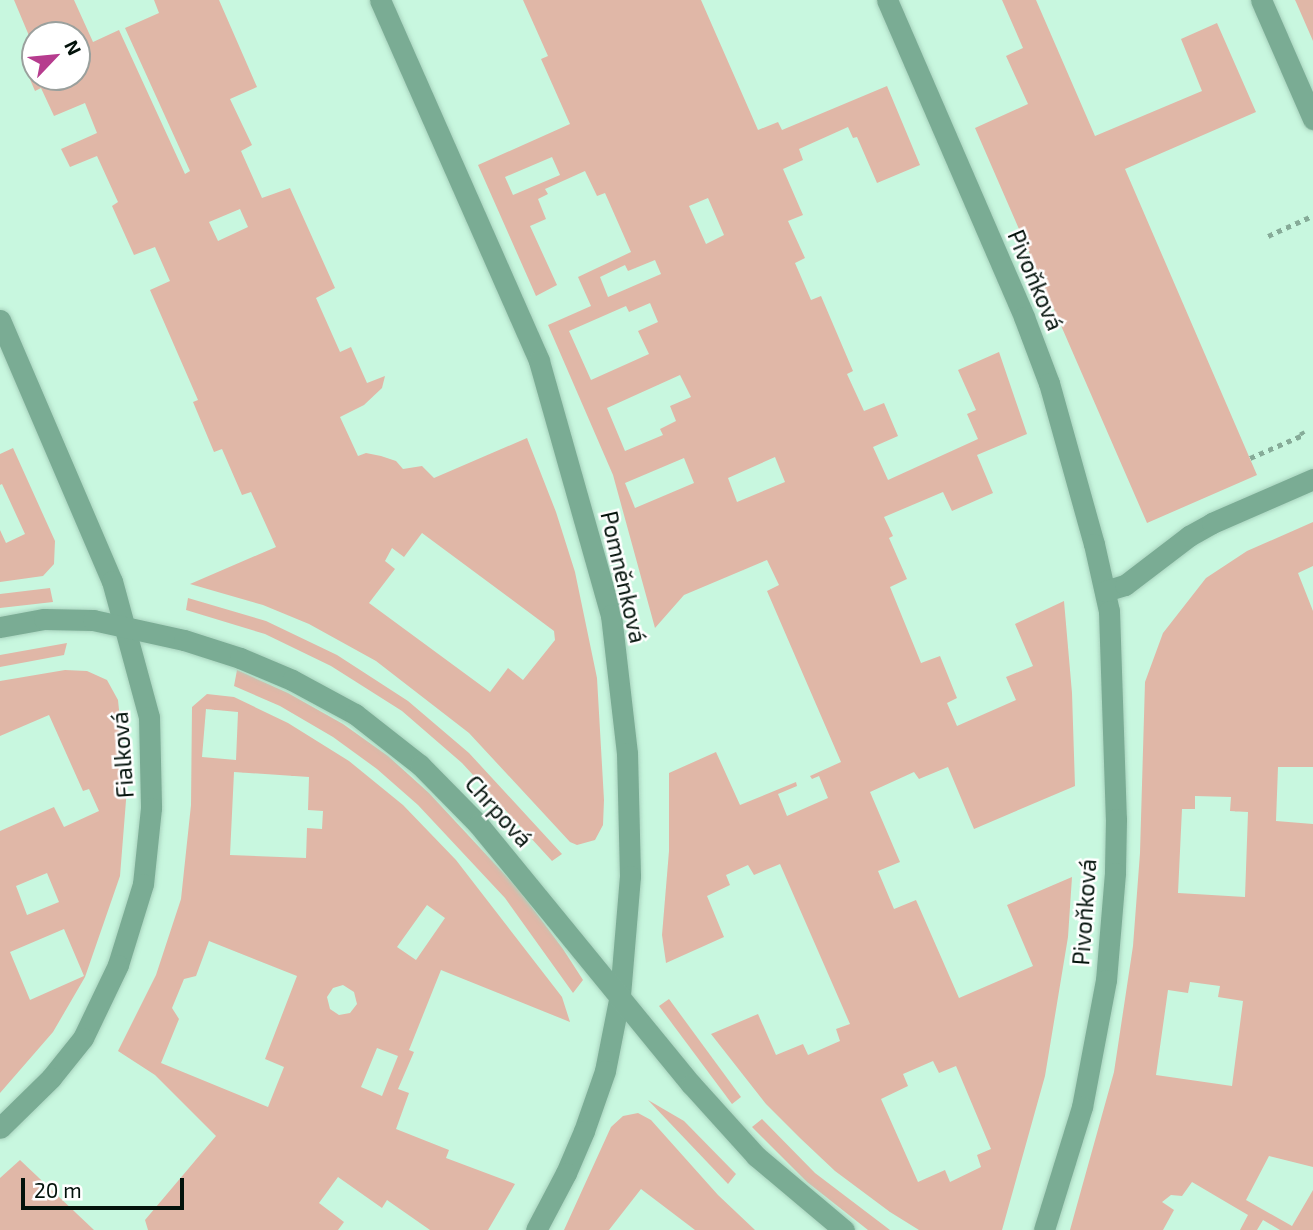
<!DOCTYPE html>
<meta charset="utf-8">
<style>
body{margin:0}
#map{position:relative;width:1313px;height:1230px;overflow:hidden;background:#c8f7df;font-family:"Exo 2",sans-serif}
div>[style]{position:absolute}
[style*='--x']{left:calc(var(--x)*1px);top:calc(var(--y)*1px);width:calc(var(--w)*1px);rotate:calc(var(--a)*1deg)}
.green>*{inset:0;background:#e0b7a7}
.path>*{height:4.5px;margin-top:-2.25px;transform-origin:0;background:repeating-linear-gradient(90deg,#86ab98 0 5px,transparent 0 10px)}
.roads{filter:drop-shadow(0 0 2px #a8d2bd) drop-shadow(0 0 2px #a8d2bd)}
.minor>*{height:21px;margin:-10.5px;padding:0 10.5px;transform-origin:10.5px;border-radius:10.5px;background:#7aac94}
span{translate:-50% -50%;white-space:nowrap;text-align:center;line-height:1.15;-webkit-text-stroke:5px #fff;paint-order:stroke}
.street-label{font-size:23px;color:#03120b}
.north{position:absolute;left:21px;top:21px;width:70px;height:70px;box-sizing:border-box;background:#fff;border:2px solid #9aa09d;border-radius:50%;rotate:64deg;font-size:19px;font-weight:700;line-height:28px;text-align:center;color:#03120b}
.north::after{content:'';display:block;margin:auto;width:24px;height:32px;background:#b63c8e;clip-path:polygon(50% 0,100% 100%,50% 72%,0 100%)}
.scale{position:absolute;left:21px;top:1178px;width:163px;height:32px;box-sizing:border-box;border:4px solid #03120b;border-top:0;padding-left:9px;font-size:21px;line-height:24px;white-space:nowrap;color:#03120b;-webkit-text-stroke:5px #fff;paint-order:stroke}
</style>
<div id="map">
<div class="green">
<div style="clip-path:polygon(evenodd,14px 0,74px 0,93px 42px,119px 30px,185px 174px,190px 171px,125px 28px,159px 13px,154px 0,219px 0,257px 87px,230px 99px,252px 145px,241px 151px,262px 198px,290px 188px,335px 288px,316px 298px,340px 352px,351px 347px,367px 383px,385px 376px,382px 388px,364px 405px,340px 417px,358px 456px,366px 453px,381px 456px,396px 461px,403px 469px,422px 466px,434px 478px,527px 438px,556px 512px,575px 572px,597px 678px,604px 800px,603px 825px,595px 840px,577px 845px,570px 842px,469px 733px,376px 661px,309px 624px,263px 605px,190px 584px,276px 547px,251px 492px,242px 495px,222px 449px,214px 452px,193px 402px,198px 400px,150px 290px,170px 281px,155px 247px,134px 255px,112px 206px,118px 202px,97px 156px,70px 167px,61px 149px,97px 133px,85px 103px,54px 116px,41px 88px,35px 91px,26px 70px,35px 66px,35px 77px,77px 77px,77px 35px,35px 35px,35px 50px,14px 0,240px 209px,248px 227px,218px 241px,209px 222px,240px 209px,14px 0,422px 533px,554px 631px,555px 640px,523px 680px,508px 668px,490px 692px,369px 603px,395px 569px,385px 561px,392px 548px,404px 557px,422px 533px)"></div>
<div style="clip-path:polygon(evenodd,523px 0,701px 0,758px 130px,778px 122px,782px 130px,887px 86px,920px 165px,877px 183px,857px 137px,853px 138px,848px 127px,799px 149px,803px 160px,783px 169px,803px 215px,788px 221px,805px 258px,795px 263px,811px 300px,821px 296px,853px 371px,847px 374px,864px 411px,884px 403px,898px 436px,873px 447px,888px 480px,978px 439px,967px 414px,976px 410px,958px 370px,999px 352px,1027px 434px,977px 455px,993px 493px,952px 511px,943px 492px,884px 517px,893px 536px,889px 538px,907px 579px,890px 587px,921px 663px,940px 656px,957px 698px,947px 703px,957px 726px,1016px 700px,1006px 677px,1033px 666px,1015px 624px,1064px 601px,1072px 693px,1075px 786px,974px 829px,948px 767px,919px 779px,914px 772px,870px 792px,900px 862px,878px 871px,894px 909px,916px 900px,959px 998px,1033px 966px,1007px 905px,1072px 877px,1068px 937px,1045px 1076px,1002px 1230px,919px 1230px,890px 1212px,835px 1171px,800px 1138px,766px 1104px,711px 1034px,758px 1014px,776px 1055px,803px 1044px,808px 1055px,840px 1041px,836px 1029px,850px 1024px,780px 864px,754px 875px,748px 865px,726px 875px,730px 885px,707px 896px,724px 937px,666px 963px,662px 935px,669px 851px,669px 773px,716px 752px,740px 805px,796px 782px,797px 786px,778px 794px,787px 816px,828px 798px,819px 776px,812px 779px,810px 776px,841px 762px,767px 591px,779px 585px,767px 560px,684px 595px,655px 628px,613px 475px,548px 325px,591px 306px,578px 277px,631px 252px,605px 193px,597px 196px,585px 171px,545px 189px,548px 194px,538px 199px,546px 219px,530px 226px,557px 285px,536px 296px,478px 165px,570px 124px,541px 59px,548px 56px,523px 0,552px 157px,560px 175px,513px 195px,505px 177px,552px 157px,523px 0,708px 198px,724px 235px,706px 244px,689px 206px,708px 198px,523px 0,655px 260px,661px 274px,608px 297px,600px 277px,625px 265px,628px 271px,655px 260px,523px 0,650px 303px,658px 322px,638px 331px,649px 354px,591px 380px,569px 331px,626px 306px,629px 312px,650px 303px,523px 0,680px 375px,691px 397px,670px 406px,676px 421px,660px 429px,663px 435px,625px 451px,607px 408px,680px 375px,523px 0,775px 457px,785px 482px,737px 502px,728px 478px,775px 457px,523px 0,684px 458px,694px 483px,635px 508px,625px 483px,684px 458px,523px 0,933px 1061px,939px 1073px,956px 1066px,991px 1149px,977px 1155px,981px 1167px,950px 1182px,945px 1170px,918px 1182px,881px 1099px,908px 1086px,903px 1074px,933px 1061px)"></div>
<div style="clip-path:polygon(1002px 0,1036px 0,1095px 136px,1202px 91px,1181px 39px,1217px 23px,1256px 112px,1125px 169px,1257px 475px,1147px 523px,975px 128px,1028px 104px,1006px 56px,1023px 48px)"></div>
<div style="clip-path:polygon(1295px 0,1313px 0,1313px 41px,1296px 2px)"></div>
<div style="clip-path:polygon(13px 448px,55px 541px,54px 564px,43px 576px,0 582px,0 530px,6px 543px,25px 534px,2px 484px,0 485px,0 454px)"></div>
<div style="clip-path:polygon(evenodd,1313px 522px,1313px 566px,1298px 573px,1313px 611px,1313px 767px,1278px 767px,1276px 821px,1313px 824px,1313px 1167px,1269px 1156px,1246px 1200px,1292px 1226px,1313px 1190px,1313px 1230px,1280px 1230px,1263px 1220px,1257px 1230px,1240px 1230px,1248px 1215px,1192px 1182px,1182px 1196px,1171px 1195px,1162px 1202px,1174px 1210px,1163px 1230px,1070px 1230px,1114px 1072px,1133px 946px,1140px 853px,1145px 682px,1163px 633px,1206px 578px,1247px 551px,1313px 522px,1195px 796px,1231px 797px,1230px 811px,1248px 812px,1245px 897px,1178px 893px,1182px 809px,1195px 809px,1195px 796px,1313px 522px,1190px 982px,1220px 986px,1218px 997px,1243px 1001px,1232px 1086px,1156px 1075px,1168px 990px,1188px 993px,1190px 982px)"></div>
<div style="clip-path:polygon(50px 588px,53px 602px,0 608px,0 594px)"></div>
<div style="clip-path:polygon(188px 598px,266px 621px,337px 655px,408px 701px,469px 753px,562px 854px,552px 861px,462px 763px,402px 711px,331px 666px,265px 634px,186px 610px)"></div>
<div style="clip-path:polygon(67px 643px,64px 655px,0 667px,0 655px)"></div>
<div style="clip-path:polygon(evenodd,65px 670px,87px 671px,107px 680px,118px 700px,127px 788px,120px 876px,85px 977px,53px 1032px,0 1093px,0 831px,54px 807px,64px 827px,99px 811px,89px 789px,83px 791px,49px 715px,0 736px,0 681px,65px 670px,47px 873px,59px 902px,27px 915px,16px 886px,47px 873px,65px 670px,64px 929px,84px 976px,30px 1000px,10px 952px,64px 929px)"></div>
<div style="clip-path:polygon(237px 670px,288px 693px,343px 724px,388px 756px,429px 793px,519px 890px,563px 949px,583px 980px,573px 993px,505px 898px,418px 805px,377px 769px,333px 737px,280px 706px,234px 686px)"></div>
<div style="clip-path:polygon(evenodd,207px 694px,234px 697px,288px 723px,349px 761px,403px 805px,456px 860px,562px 997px,570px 1022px,441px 970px,409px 1050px,414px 1052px,398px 1089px,409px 1093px,396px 1129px,449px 1150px,446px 1158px,515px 1184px,488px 1230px,430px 1230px,387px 1200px,382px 1208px,338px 1177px,319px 1203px,344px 1222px,338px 1230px,148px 1230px,145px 1220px,216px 1136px,155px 1075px,118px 1051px,156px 975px,181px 899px,191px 805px,192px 707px,207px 694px,206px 709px,238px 712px,236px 760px,202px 757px,206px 709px,207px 694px,234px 772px,309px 777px,308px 810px,323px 811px,322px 829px,307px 828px,306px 858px,230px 855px,234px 772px,207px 694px,427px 905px,445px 918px,416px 960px,397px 947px,427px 905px,207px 694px,209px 941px,297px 976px,265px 1059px,284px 1067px,268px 1107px,161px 1063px,179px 1019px,172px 1008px,184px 979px,196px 976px,209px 941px,207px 694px,343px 985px,354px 992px,357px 1004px,350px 1013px,339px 1015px,330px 1009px,327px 997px,333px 988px,343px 985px,207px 694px,377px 1048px,398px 1056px,382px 1096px,361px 1087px,377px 1048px)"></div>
<div style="clip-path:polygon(669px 999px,741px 1097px,732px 1104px,659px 1006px)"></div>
<div style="clip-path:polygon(648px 1100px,684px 1121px,736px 1174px,728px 1184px)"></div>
<div style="clip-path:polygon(638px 1113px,651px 1120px,718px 1195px,755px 1230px,695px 1230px,641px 1189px,609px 1230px,564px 1230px,611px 1127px,623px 1116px)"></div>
<div style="clip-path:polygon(762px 1119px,815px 1173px,890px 1230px,868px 1230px,807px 1182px,752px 1127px)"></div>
<div style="clip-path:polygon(20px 1160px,94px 1230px,0 1230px,0 1178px)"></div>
</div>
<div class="path">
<div style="--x:1268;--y:236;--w:48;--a:-24.4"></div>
<div style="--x:1250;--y:458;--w:58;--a:-23.5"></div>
<div style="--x:1303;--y:435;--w:4;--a:-117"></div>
</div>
<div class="roads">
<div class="minor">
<div style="--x:380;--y:0;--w:394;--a:66.2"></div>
<div style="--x:539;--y:361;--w:264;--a:74.2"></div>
<div style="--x:611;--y:615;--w:139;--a:83.4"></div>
<div style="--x:627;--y:753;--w:123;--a:88.6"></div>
<div style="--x:630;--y:876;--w:119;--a:94.8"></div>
<div style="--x:620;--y:995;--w:77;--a:101.2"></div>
<div style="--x:605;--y:1071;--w:64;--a:109.3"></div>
<div style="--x:584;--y:1131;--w:46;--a:113.2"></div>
<div style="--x:566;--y:1173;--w:64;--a:117.8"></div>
<div style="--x:887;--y:0;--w:345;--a:66.6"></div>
<div style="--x:1024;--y:317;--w:71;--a:69.3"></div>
<div style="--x:1049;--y:383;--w:167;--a:74.4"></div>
<div style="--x:1094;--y:544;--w:69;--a:77.4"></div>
<div style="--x:1109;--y:611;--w:208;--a:88.1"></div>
<div style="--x:1116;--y:819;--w:54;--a:91.1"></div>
<div style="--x:1115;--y:873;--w:107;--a:94.8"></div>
<div style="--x:1106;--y:980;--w:129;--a:100.7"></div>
<div style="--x:1082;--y:1107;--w:129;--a:107.2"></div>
<div style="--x:1261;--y:0;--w:130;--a:66.4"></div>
<div style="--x:0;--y:320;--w:284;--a:66.8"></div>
<div style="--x:112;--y:581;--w:141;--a:74.8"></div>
<div style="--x:149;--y:717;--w:91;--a:88.7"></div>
<div style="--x:151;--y:808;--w:76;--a:96"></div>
<div style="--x:143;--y:884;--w:85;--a:107.2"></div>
<div style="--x:118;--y:965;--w:81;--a:115.6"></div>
<div style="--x:83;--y:1038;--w:51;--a:128.7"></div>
<div style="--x:51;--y:1078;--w:71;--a:135.6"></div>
<div style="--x:1105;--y:591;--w:21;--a:-17"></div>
<div style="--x:1125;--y:585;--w:81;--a:-37.4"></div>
<div style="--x:1189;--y:536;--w:26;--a:-29"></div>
<div style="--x:1212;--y:523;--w:110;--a:-23.5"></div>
<div style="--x:0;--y:627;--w:45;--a:-10.3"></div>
<div style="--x:44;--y:619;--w:49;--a:1.2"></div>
<div style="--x:93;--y:620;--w:93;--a:12.4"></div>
<div style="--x:184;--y:640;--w:59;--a:17.8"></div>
<div style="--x:240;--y:658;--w:56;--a:22.9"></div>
<div style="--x:292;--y:680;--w:72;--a:28.4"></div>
<div style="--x:355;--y:714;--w:83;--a:38.1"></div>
<div style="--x:420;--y:765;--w:83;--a:45.5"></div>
<div style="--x:478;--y:824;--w:336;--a:50.7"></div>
<div style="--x:691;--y:1084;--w:97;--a:47.9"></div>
<div style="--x:756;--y:1156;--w:115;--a:40.1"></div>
</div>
</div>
<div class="street-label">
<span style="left:1036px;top:280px;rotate:67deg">Pivoňková</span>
<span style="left:624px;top:577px;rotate:77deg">Pomněnková</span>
<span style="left:122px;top:755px;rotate:-94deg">Fialková</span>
<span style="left:499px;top:811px;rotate:48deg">Chrpová</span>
<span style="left:1084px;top:912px;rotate:-86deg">Pivoňková</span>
</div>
<div class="north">N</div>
<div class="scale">20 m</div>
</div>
